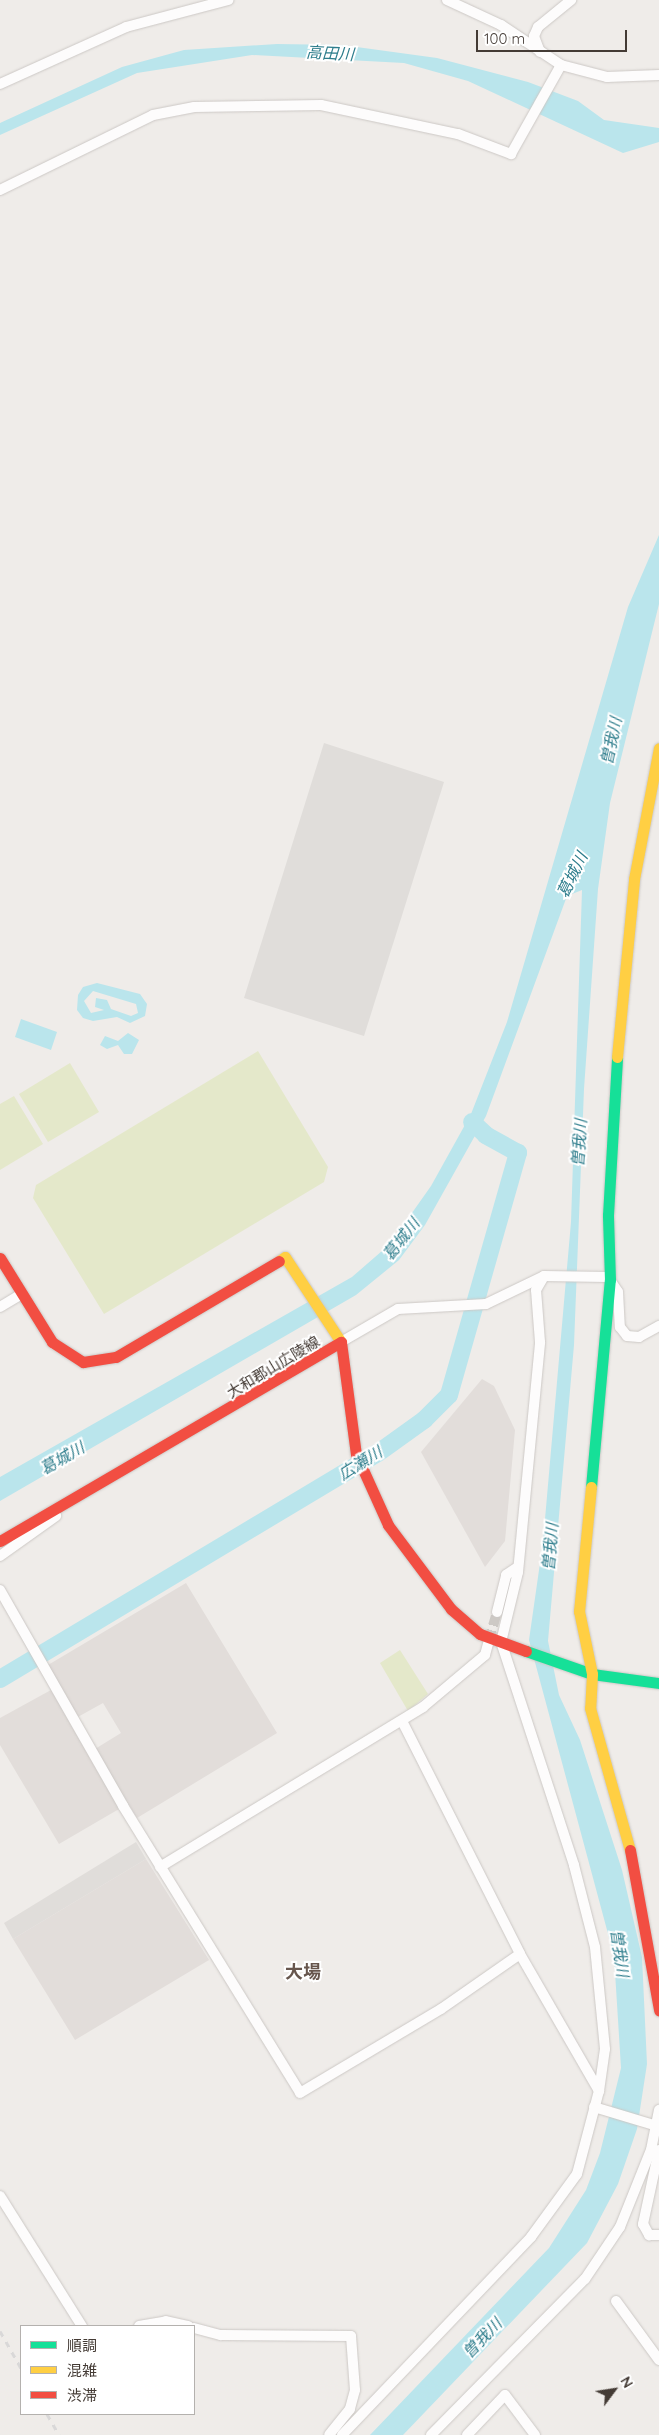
<!DOCTYPE html>
<meta charset="utf-8">
<style>
body{margin:0}
#map{position:relative;width:659px;height:2435px;overflow:hidden;background:#efece9;font-family:Quicksand,"Noto Sans JP",sans-serif}
div>[style]{position:absolute}
[style*='--x']{left:calc(var(--x)*1px);top:calc(var(--y)*1px);width:calc(var(--w)*1px);rotate:calc(var(--a)*1deg)}
.industrial>*{inset:0;background:#e2ddda}
.green>*{inset:0;background:#e4e8ca}
.parking>*{inset:0;background:#e0ddda}
.water>*{inset:0;background:#bae5ec}
.river>*{height:18px;margin:-9px;padding:0 9px;transform-origin:9px;border-radius:9px;background:#bae5ec}
.street-tunnel>*{height:10px;margin-top:-5px;transform-origin:0;background:repeating-linear-gradient(90deg,#cdc9c5 0 10px,transparent 0 15px)}
.roads{filter:drop-shadow(0 0 1px #ccc8c5) drop-shadow(0 0 1px #ccc8c5)}
.street>*{height:10px;margin:-5px;padding:0 5px;transform-origin:5px;border-radius:5px;background:#fdfcfc}
.fast>*{height:11px;margin:-5.5px;padding:0 5.5px;transform-origin:5.5px;border-radius:5.5px;background:#16e098}
.slow>*{height:11px;margin:-5.5px;padding:0 5.5px;transform-origin:5.5px;border-radius:5.5px;background:#ffcf43}
.jam>*{height:11px;margin:-5.5px;padding:0 5.5px;transform-origin:5.5px;border-radius:5.5px;background:#f24e42}
.rail>*{height:3px;margin-top:-1.5px;transform-origin:0;background:repeating-linear-gradient(90deg,#d9d8d8 0 6px,transparent 0 12px)}
span{translate:-50% -50%;white-space:nowrap;text-align:center;line-height:1.15;-webkit-text-stroke:4px #fff;paint-order:stroke}
.street-label{font-size:15px;color:#443b35}
.water-label{font-size:16px;color:#2d7d8c;font-style:italic}
.quarter-label{font-size:18px;color:#67564d;font-weight:700}
.legend{position:absolute;left:20px;top:2325px;width:175px;height:90px;box-sizing:border-box;background:#fff;border:1px solid #b4b1ae;margin:0;padding:6px 9px;list-style:none;font-size:15px;color:#443b35}
.legend li{display:flex;align-items:center;gap:10px;height:25px}
.legend b{width:25px;border:1px solid #b4b1ae}
.north{position:absolute;left:589px;top:2365px;width:50px;height:50px;-webkit-text-stroke:4px #fff;paint-order:stroke;rotate:59deg;font-size:14px;font-weight:700;line-height:20px;text-align:center;color:#443b35}
.north::after{content:'';display:block;margin:auto;width:18px;height:22px;background:#443b35;clip-path:polygon(50% 0,100% 100%,50% 72%,0 100%)}
.scale{position:absolute;left:476px;top:30px;width:151px;height:22px;box-sizing:border-box;border:2px solid #443b35;border-top:0;padding-left:6px;font-size:15px;line-height:18px;white-space:nowrap;color:#443b35;-webkit-text-stroke:4px #fff;paint-order:stroke}
</style>
<div id="map">
<div class="industrial">
<div style="clip-path:polygon(482px 1379px,494px 1386px,515px 1430px,505px 1541px,485px 1567px,421px 1452px)"></div>
<div style="clip-path:polygon(186px 1583px,277px 1733px,137px 1818px,95px 1749px,121px 1733px,103px 1703px,76px 1718px,48px 1665px)"></div>
<div style="clip-path:polygon(51px 1690px,119px 1809px,59px 1844px,0 1745px,0 1718px)"></div>
<div style="clip-path:polygon(146px 1859px,209px 1960px,75px 2040px,13px 1939px)"></div>
</div>
<div class="green">
<div style="clip-path:polygon(258px 1051px,328px 1167px,324px 1182px,104px 1314px,33px 1198px,36px 1185px)"></div>
<div style="clip-path:polygon(70px 1063px,99px 1112px,48px 1142px,19px 1094px)"></div>
<div style="clip-path:polygon(14px 1096px,43px 1144px,0 1170px,0 1104px)"></div>
<div style="clip-path:polygon(400px 1650px,428px 1694px,408px 1711px,380px 1663px)"></div>
</div>
<div class="parking">
<div style="clip-path:polygon(324px 743px,444px 782px,364px 1036px,244px 998px)"></div>
<div style="clip-path:polygon(136px 1842px,146px 1859px,13px 1939px,4px 1923px)"></div>
</div>
<div class="water">
<div style="clip-path:polygon(277px 44px,342px 45px,437px 58px,528px 82px,578px 101px,604px 120px,659px 128px,659px 142px,623px 153px,468px 81px,404px 63px,252px 55px,137px 73px,0 135px,0 123px,122px 67px,184px 50px)"></div>
<div style="clip-path:polygon(659px 535px,659px 604px,610px 803px,598px 889px,584px 1089px,574px 1345px,548px 1641px,559px 1695px,580px 1740px,622px 1870px,642px 1957px,647px 2064px,637px 2129px,618px 2184px,587px 2243px,403px 2435px,370px 2435px,549px 2248px,586px 2190px,600px 2153px,621px 2068px,614px 1956px,529px 1640px,543px 1542px,571px 1222px,582px 890px,567px 896px,486px 1116px,425px 1225px,399px 1260px,356px 1295px,0 1501px,0 1477px,352px 1277px,390px 1244px,431px 1186px,471px 1114px,507px 1022px,628px 607px)"></div>
<div style="clip-path:polygon(evenodd,97px 983px,140px 994px,147px 1004px,145px 1016px,130px 1023px,117px 1017px,93px 1021px,83px 1018px,77px 1010px,78px 995px,83px 987px,97px 983px,93px 991px,136px 1004px,138px 1013px,131px 1016px,111px 1009px,107px 1000px,96px 998px,95px 1007px,104px 1010px,91px 1013px,84px 1001px,93px 991px)"></div>
<div style="clip-path:polygon(21px 1019px,57px 1032px,51px 1050px,15px 1037px)"></div>
<div style="clip-path:polygon(128px 1033px,139px 1040px,132px 1054px,124px 1054px,118px 1045px,107px 1049px,100px 1045px,105px 1036px,118px 1041px)"></div>
</div>
<div class="river">
<div style="--x:0;--y:1679;--w:440;--a:-30.9"></div>
<div style="--x:378;--y:1453;--w:57;--a:-35.7"></div>
<div style="--x:424;--y:1420;--w:35;--a:-45"></div>
<div style="--x:449;--y:1395;--w:252;--a:-74.1"></div>
<div style="--x:518;--y:1153;--w:37;--a:-151"></div>
<div style="--x:486;--y:1135;--w:19;--a:-137"></div>
</div>
<div class="street-tunnel">
<div style="--x:489;--y:1640;--w:29;--a:-74"></div>
</div>
<div class="roads">
<div class="street">
<div style="--x:447;--y:0;--w:60;--a:24.8"></div>
<div style="--x:501;--y:25;--w:72;--a:33.7"></div>
<div style="--x:561;--y:65;--w:48;--a:14.6"></div>
<div style="--x:607;--y:77;--w:52;--a:-2.2"></div>
<div style="--x:540;--y:52;--w:17;--a:-111"></div>
<div style="--x:534;--y:36;--w:10;--a:-66"></div>
<div style="--x:538;--y:27;--w:43;--a:-39.3"></div>
<div style="--x:0;--y:84;--w:138;--a:-24.3"></div>
<div style="--x:126;--y:27;--w:106;--a:-14.8"></div>
<div style="--x:0;--y:190;--w:170;--a:-26.1"></div>
<div style="--x:153;--y:115;--w:42;--a:-11"></div>
<div style="--x:194;--y:107;--w:127;--a:-0.9"></div>
<div style="--x:321;--y:105;--w:140;--a:12"></div>
<div style="--x:458;--y:134;--w:57;--a:20.7"></div>
<div style="--x:511;--y:154;--w:102;--a:-60.7"></div>
<div style="--x:610;--y:1280;--w:14;--a:56"></div>
<div style="--x:618;--y:1292;--w:35;--a:87"></div>
<div style="--x:620;--y:1327;--w:11;--a:52"></div>
<div style="--x:627;--y:1336;--w:12;--a:5"></div>
<div style="--x:639;--y:1337;--w:23;--a:-29"></div>
<div style="--x:0;--y:1307;--w:26;--a:-31"></div>
<div style="--x:341;--y:1342;--w:66;--a:-30.1"></div>
<div style="--x:398;--y:1309;--w:88;--a:-3.3"></div>
<div style="--x:486;--y:1304;--w:64;--a:-25.8"></div>
<div style="--x:544;--y:1276;--w:63;--a:0.9"></div>
<div style="--x:0;--y:1556;--w:69;--a:-35.5"></div>
<div style="--x:0;--y:1590;--w:249;--a:60.3"></div>
<div style="--x:123;--y:1806;--w:337;--a:58.3"></div>
<div style="--x:300;--y:2093;--w:164;--a:-30.8"></div>
<div style="--x:441;--y:2009;--w:96;--a:-34.8"></div>
<div style="--x:497;--y:1612;--w:38;--a:-76"></div>
<div style="--x:506;--y:1575;--w:14;--a:-34"></div>
<div style="--x:402;--y:1721;--w:261;--a:63.1"></div>
<div style="--x:520;--y:1954;--w:158;--a:60"></div>
<div style="--x:160;--y:1867;--w:308;--a:-31.3"></div>
<div style="--x:423;--y:1707;--w:81;--a:-40"></div>
<div style="--x:485;--y:1655;--w:16;--a:-75"></div>
<div style="--x:594;--y:2107;--w:66;--a:16.8"></div>
<div style="--x:659;--y:2150;--w:76;--a:102.2"></div>
<div style="--x:643;--y:2224;--w:13;--a:61"></div>
<div style="--x:649;--y:2235;--w:10;--a:0"></div>
<div style="--x:0;--y:2196;--w:154;--a:57.8"></div>
<div style="--x:616;--y:2301;--w:73;--a:53.9"></div>
<div style="--x:139;--y:2326;--w:27;--a:-10"></div>
<div style="--x:166;--y:2321;--w:23;--a:13"></div>
<div style="--x:194;--y:2328;--w:28;--a:15"></div>
<div style="--x:221;--y:2335;--w:130;--a:0.4"></div>
<div style="--x:351;--y:2336;--w:54;--a:85.8"></div>
<div style="--x:355;--y:2390;--w:20;--a:105"></div>
<div style="--x:350;--y:2409;--w:33;--a:129"></div>
<div style="--x:342;--y:2435;--w:274;--a:-46.3"></div>
<div style="--x:531;--y:2237;--w:78;--a:-53.9"></div>
<div style="--x:577;--y:2174;--w:86;--a:-75.2"></div>
<div style="--x:599;--y:2091;--w:42;--a:-81.9"></div>
<div style="--x:605;--y:2049;--w:102;--a:-95.6"></div>
<div style="--x:595;--y:1947;--w:85;--a:-104.4"></div>
<div style="--x:574;--y:1865;--w:235;--a:-108.1"></div>
<div style="--x:501;--y:1642;--w:72;--a:-76.3"></div>
<div style="--x:518;--y:1572;--w:231;--a:-84.5"></div>
<div style="--x:540;--y:1342;--w:52;--a:-94.4"></div>
<div style="--x:536;--y:1290;--w:16;--a:-60"></div>
<div style="--x:431;--y:2435;--w:219;--a:-45.4"></div>
<div style="--x:585;--y:2279;--w:63;--a:-56.1"></div>
<div style="--x:620;--y:2227;--w:83;--a:-68.1"></div>
<div style="--x:651;--y:2150;--w:41;--a:-78.7"></div>
<div style="--x:467;--y:2435;--w:55;--a:-46.5"></div>
<div style="--x:505;--y:2395;--w:50;--a:53.1"></div>
</div>
<div class="fast">
<div style="--x:591;--y:1487;--w:208;--a:-84.8"></div>
<div style="--x:610;--y:1280;--w:65;--a:-91.8"></div>
<div style="--x:608;--y:1215;--w:158;--a:-86.7"></div>
<div style="--x:526;--y:1651;--w:70;--a:19.2"></div>
<div style="--x:592;--y:1674;--w:68;--a:7.7"></div>
</div>
<div class="slow">
<div style="--x:617;--y:1057;--w:179;--a:-84.5"></div>
<div style="--x:634;--y:879;--w:133;--a:-79.2"></div>
<div style="--x:279;--y:1261;--w:7;--a:-34"></div>
<div style="--x:285;--y:1257;--w:102;--a:56.6"></div>
<div style="--x:591;--y:1487;--w:125;--a:95.5"></div>
<div style="--x:579;--y:1611;--w:64;--a:78.3"></div>
<div style="--x:592;--y:1674;--w:34;--a:93"></div>
<div style="--x:590;--y:1708;--w:148;--a:74.3"></div>
</div>
<div class="jam">
<div style="--x:0;--y:1258;--w:99;--a:58.2"></div>
<div style="--x:52;--y:1342;--w:37;--a:33"></div>
<div style="--x:83;--y:1362;--w:33;--a:-9"></div>
<div style="--x:116;--y:1357;--w:189;--a:-30.5"></div>
<div style="--x:341;--y:1342;--w:113;--a:82.4"></div>
<div style="--x:356;--y:1454;--w:78;--a:65.7"></div>
<div style="--x:388;--y:1525;--w:105;--a:53.1"></div>
<div style="--x:451;--y:1609;--w:38;--a:41"></div>
<div style="--x:480;--y:1634;--w:49;--a:20.3"></div>
<div style="--x:0;--y:1541;--w:395;--a:-30.3"></div>
<div style="--x:630;--y:1850;--w:163;--a:79.7"></div>
</div>
</div>
<div class="rail">
<div style="--x:0;--y:2331;--w:43;--a:60.4"></div>
<div style="--x:47;--y:2414;--w:24;--a:60"></div>
</div>
<div class="street-label">
<span style="left:273px;top:1367px;rotate:-31deg">大和郡山広陵線</span>
</div>
<div class="water-label">
<span style="left:330px;top:53px;rotate:3deg">高田川</span>
<span style="left:611px;top:741px;rotate:-78deg">曽我川</span>
<span style="left:572px;top:875px;rotate:-64deg">葛城川</span>
<span style="left:579px;top:1143px;rotate:-86deg">曽我川</span>
<span style="left:401px;top:1239px;rotate:-52deg">葛城川</span>
<span style="left:62px;top:1458px;rotate:-30deg">葛城川</span>
<span style="left:360px;top:1463px;rotate:-32deg">広瀬川</span>
<span style="left:550px;top:1547px;rotate:-85deg">曽我川</span>
<span style="left:620px;top:1953px;rotate:82deg">曽我川</span>
<span style="left:482px;top:2338px;rotate:-46deg">曽我川</span>
</div>
<div class="quarter-label">
<span style="left:303px;top:1972px">大場</span>
</div>
<ul class="legend">
<li><b style="height:6px;background:#16e098"></b>順調</li>
<li><b style="height:6px;background:#ffcf43"></b>混雑</li>
<li><b style="height:6px;background:#f24e42"></b>渋滞</li>
</ul>
<div class="north">N</div>
<div class="scale">100 m</div>
</div>
